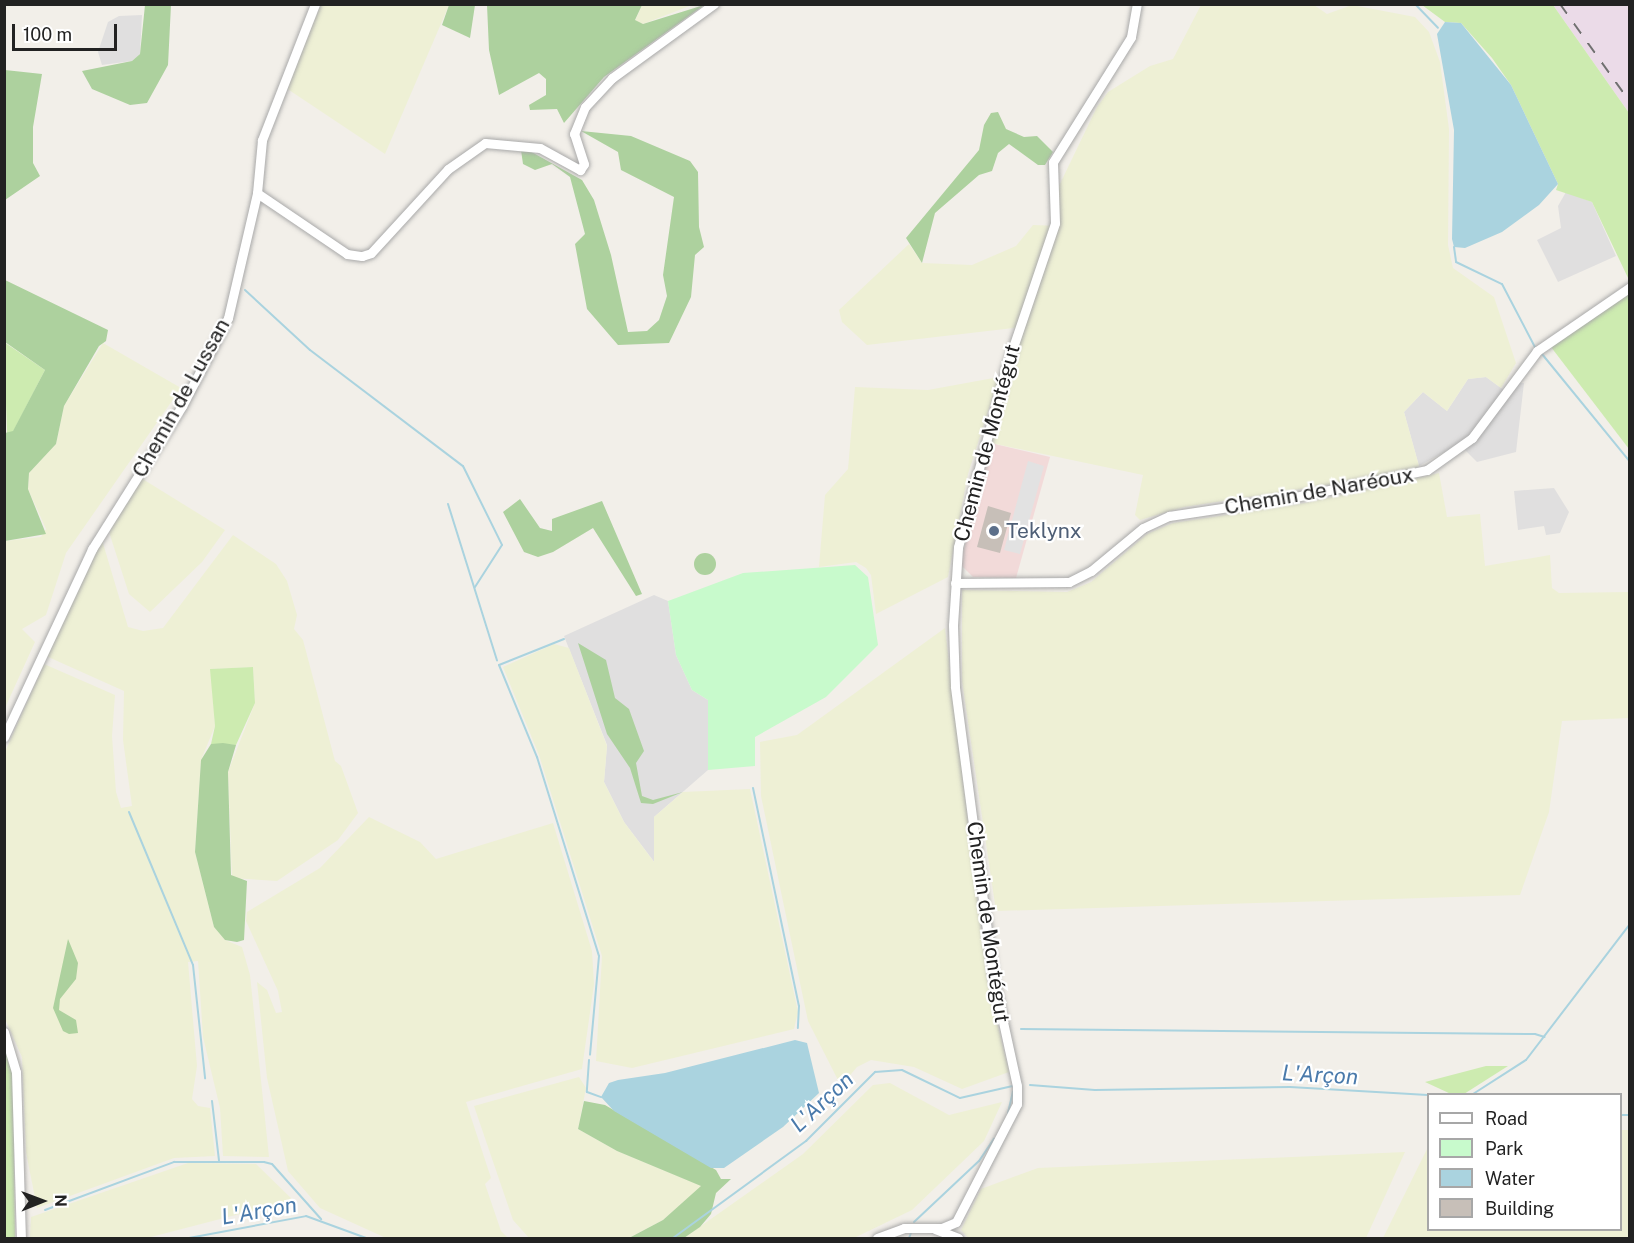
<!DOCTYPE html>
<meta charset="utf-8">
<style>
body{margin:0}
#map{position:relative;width:1634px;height:1243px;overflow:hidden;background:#f2efe9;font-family:"Public Sans",sans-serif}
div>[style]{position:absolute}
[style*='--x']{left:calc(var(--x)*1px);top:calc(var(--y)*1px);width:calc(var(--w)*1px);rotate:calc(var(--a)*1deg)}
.residential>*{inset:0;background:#e0dfdf}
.commercial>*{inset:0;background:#f2dad9}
.industrial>*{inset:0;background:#ebdbe8}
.farmland>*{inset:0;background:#eef0d5}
.grass>*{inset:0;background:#cdebb0}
.forest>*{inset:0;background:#add19e}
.round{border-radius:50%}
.park>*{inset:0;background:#c8facc}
.parking>*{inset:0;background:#e2e2e2}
.water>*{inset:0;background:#aad3df}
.stream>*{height:2px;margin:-1px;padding:0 1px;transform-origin:1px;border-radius:1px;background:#aad3df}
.building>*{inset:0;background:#c7bfb8}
.roads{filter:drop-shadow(0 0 2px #a9a9a9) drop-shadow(0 0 2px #a9a9a9)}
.minor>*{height:9px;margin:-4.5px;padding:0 4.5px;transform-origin:4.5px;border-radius:4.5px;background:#fff}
.rail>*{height:2px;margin-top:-1px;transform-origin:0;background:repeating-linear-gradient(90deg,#707070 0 12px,transparent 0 24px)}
.dots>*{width:16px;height:16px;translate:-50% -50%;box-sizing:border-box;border:3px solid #fff;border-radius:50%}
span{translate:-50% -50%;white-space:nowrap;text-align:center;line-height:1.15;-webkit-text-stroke:4.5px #fff;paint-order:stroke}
.street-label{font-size:21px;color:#222}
.service-label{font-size:21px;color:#4e5e75}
.left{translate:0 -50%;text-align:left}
.water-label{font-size:22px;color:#4a7aab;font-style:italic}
.frame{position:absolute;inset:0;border:6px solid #222;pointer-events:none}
.legend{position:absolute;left:1427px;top:1093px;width:195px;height:138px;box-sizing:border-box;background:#fff;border:2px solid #a7a7a7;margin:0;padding:8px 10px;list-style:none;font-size:18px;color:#222}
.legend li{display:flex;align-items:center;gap:12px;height:30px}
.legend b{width:30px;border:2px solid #a7a7a7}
.north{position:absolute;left:12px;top:1171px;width:60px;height:60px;-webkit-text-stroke:4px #fff;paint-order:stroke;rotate:89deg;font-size:16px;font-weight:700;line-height:24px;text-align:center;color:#222}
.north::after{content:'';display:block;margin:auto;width:21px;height:27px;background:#222;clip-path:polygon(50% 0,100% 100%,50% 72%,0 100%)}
.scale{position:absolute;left:12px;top:24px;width:105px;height:27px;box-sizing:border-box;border:3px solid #222;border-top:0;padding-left:8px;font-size:18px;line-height:21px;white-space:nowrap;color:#222;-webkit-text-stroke:4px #fff;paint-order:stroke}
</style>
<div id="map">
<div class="residential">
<div style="clip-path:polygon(142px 15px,140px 54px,132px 61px,102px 65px,98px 52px,108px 22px,119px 16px)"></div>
<div style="clip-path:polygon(1566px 192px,1592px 202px,1616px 256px,1558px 282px,1537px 240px,1561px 228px,1558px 206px)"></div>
<div style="clip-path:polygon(1486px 377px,1508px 393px,1516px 383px,1524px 383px,1516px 452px,1477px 462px,1459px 444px,1419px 466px,1404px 412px,1423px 392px,1447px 411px,1468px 379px)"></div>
<div style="clip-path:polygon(1554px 488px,1569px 512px,1560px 533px,1546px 535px,1544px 526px,1518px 530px,1514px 491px)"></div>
<div style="clip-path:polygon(654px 595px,668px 601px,676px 655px,692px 690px,708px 700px,711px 730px,708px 770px,654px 817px,655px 863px,624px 822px,604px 782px,607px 745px,564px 636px)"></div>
</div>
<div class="commercial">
<div style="clip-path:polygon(991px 443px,1050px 457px,1016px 578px,973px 577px,960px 564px)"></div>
</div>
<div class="industrial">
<div style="clip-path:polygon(1553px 5px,1629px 5px,1629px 113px)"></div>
</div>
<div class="farmland">
<div style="clip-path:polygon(321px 5px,449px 5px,385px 154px,286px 88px)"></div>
<div style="clip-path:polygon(642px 5px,692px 5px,643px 24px,635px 21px)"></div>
<div style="clip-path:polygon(1201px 5px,1314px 5px,1327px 14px,1352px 5px,1415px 17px,1429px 32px,1440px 62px,1449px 129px,1448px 245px,1453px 268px,1494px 297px,1516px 363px,1501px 388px,1486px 377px,1468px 379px,1447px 411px,1423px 392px,1404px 412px,1419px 466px,1405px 473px,1184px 507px,1140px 520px,1135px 515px,1143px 475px,991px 443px,1023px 327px,867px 345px,842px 322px,839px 310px,909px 244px,922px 263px,972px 265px,1016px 246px,1033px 225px,1059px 226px,1058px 188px,1097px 107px,1108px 92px,1150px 66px,1173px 59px)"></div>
<div style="clip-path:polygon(103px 343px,181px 388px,66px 553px,46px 615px,22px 629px,35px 642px,5px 708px,5px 541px,41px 537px,46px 529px,28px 489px,29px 473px,56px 444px,64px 406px)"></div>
<div style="clip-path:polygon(999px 377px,968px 474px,948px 577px,876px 614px,871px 575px,866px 568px,856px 562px,819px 567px,825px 495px,848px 469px,855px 387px,928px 390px)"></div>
<div style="clip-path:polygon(1439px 473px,1447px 517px,1480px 514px,1485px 566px,1550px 555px,1552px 588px,1559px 593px,1629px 592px,1629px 718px,1562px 721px,1549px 812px,1520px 895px,996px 911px,962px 681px,962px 590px,1067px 592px,1091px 582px,1147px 534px,1173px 523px,1305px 503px)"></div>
<div style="clip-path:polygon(141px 478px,225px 530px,202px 562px,150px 612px,129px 594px,110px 535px,110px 526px)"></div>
<div style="clip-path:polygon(233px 535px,276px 564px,287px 581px,297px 615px,294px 629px,303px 640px,335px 761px,341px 766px,358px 813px,338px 840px,277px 881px,232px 878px,228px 772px,255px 703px,253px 667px,211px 669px,215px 726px,201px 760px,195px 852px,214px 927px,225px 940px,242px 947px,250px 975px,269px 1157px,223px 1156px,220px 1108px,203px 1037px,198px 961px,188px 962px,197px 1066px,192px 1099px,198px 1106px,210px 1108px,215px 1156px,174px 1158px,37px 1208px,26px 1152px,22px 1057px,6px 1021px,5px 1043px,5px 752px,44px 664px,115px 695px,112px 736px,116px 792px,121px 808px,132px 806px,123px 740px,124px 691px,46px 656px,102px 540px,128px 627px,143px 631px,163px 628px)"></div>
<div style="clip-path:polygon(945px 628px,987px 981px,1009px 1072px,962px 1089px,914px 1067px,871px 1060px,857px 1067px,841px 1086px,808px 1021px,761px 796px,760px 742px,797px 735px)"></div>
<div style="clip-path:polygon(554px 644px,569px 648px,607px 746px,604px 782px,624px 822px,654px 862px,654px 817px,683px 792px,750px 789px,798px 1012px,794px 1029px,632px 1068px,596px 1061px,602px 956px,539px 755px,503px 667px)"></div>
<div style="clip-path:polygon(369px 817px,420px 842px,436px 859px,553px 823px,592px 951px,594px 984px,582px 1069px,466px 1102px,491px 1178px,485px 1184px,501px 1231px,508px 1238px,386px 1238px,320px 1208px,288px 1171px,267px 1078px,257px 982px,267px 990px,276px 1013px,282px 1012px,278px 991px,246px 921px,247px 912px,320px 868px)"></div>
<div style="clip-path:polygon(579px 1077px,586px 1088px,578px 1129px,617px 1151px,702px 1186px,663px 1220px,629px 1238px,529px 1238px,513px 1220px,474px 1106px)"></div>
<div style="clip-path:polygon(890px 1083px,949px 1115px,1002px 1102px,984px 1141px,912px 1210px,854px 1238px,684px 1238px,803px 1154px,873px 1085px)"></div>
<div style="clip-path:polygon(1621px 1130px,1629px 1130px,1629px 1238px,1383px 1238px,1428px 1147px,1428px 1230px,1620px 1230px)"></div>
<div style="clip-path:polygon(1405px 1152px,1366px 1238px,968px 1238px,961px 1230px,981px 1189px,1038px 1168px)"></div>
<div style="clip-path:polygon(188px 1163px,256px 1164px,293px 1200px,147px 1238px,30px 1238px,31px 1217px)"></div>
</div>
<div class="grass">
<div style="clip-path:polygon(1422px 5px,1553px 5px,1629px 113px,1629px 280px,1592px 202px,1556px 190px,1558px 184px,1511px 85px,1492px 58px,1461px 23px,1445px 22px)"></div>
<div style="clip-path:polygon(1629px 294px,1629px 449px,1551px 347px)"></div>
<div style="clip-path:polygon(4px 342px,45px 370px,13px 432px,7px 434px)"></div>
<div style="clip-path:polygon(253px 667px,255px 703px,236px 745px,211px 744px,215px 726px,210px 669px)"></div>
<div style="clip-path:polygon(5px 1043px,13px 1073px,15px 1238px,5px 1238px)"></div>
<div style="clip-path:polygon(1486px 1066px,1508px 1066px,1464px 1094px,1451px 1094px,1425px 1082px)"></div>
</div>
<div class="forest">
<div style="clip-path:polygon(145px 5px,171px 5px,168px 65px,147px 103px,130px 105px,92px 89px,82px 71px,132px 61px,140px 54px)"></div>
<div style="clip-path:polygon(449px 5px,475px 5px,470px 38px,442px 25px)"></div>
<div style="clip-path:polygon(487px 5px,642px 5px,635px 20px,643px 24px,704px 5px,604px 77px,564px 123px,557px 109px,530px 110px,529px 105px,546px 95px,546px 79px,539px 73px,499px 95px,489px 50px)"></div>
<div style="clip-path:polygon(5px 70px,42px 74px,33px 127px,33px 163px,40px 176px,5px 200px)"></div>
<div style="clip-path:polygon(998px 112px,1006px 129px,1024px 137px,1037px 136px,1053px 152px,1045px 165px,1038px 165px,1009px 144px,998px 153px,992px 171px,979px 175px,935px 213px,922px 263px,906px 238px,979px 150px,984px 125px,991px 113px)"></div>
<div style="clip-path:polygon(581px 131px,631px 136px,690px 161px,698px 172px,699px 227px,704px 247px,695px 255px,691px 297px,669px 343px,618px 345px,587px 309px,575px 244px,585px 234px,570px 177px,552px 164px,535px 170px,523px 164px,521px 150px,528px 150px,582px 180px,594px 200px,611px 255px,628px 332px,647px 331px,659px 320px,667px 296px,663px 275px,674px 197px,621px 170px,618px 152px)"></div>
<div style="clip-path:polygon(5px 280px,108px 330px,106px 341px,99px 346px,64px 406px,56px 444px,29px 473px,28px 489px,46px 534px,5px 541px,5px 433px,13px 431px,45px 370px,5px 342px)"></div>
<div style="clip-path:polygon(520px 499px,540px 528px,552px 531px,552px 519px,602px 501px,642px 594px,636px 596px,593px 528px,553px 552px,538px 557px,524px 552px,503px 512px)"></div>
<div class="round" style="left:694px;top:553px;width:22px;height:22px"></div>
<div style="clip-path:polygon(578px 643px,606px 660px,615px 698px,629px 709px,644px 751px,636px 763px,642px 796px,653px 800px,683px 792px,653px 804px,641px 803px,630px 768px,607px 734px)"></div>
<div style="clip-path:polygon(223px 743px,236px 745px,228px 772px,231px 875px,247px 881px,244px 940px,237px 942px,225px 940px,214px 927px,195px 852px,201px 760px,211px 744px)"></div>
<div style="clip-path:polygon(68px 939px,78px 963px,76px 979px,60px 999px,59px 1010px,76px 1020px,78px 1033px,69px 1034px,63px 1031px,53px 1008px)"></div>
<div style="clip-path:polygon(584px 1101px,605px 1105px,716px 1170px,721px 1179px,731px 1179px,716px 1193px,711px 1214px,700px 1227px,684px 1238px,629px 1238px,663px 1220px,701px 1186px,617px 1151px,578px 1129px)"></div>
</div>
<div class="park">
<div style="clip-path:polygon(855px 565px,868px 577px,878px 645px,826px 697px,755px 737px,755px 766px,708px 770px,708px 700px,692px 690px,676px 655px,668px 601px,743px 573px)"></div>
</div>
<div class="parking">
<div style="clip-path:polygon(1028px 461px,1044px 466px,1020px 554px,1004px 550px)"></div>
</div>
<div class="water">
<div style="clip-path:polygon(1445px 22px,1461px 23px,1511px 85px,1558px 184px,1539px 205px,1502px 232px,1465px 248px,1454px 247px,1452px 239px,1454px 130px,1437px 34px)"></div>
<div style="clip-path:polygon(795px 1040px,807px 1043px,819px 1093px,783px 1127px,724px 1168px,711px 1168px,614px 1111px,601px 1097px,609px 1083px,618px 1080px,665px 1073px)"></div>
</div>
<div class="stream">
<div style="--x:1415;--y:4;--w:33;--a:46"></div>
<div style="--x:1454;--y:247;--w:15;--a:82"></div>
<div style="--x:1456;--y:262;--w:51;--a:25.6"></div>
<div style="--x:1502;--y:284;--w:71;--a:62.4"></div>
<div style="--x:245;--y:290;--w:88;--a:42.7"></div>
<div style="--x:310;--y:350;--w:192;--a:37.2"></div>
<div style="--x:463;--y:466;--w:88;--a:63.7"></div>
<div style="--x:502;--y:545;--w:50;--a:122.7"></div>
<div style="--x:1542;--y:354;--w:139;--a:50.8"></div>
<div style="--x:448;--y:504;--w:164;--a:72.6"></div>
<div style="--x:564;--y:639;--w:70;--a:158.2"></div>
<div style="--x:499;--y:665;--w:100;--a:67.6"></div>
<div style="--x:537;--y:757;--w:208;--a:72.7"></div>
<div style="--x:599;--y:956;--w:99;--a:95.2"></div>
<div style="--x:753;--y:788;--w:223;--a:78.1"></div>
<div style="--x:799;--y:1006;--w:22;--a:93"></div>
<div style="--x:129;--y:812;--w:166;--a:67.3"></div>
<div style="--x:193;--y:965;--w:114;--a:83.9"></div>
<div style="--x:1021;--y:1029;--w:514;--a:0.56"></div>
<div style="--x:1535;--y:1034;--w:10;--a:17"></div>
<div style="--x:589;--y:1060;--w:32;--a:94"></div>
<div style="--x:587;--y:1092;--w:15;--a:20"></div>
<div style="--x:1030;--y:1085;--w:65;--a:4.4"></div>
<div style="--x:1095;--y:1090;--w:195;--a:-0.9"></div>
<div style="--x:1290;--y:1087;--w:138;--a:3.3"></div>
<div style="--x:1473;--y:1094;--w:63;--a:-32.7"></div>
<div style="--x:1526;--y:1060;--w:171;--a:-52.6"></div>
<div style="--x:212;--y:1101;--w:60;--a:83.3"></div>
<div style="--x:1008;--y:1113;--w:22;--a:-77"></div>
<div style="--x:1620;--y:1115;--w:10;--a:0"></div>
<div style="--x:45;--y:1210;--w:138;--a:-20.4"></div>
<div style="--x:174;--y:1162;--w:90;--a:0"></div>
<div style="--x:264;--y:1162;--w:8;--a:14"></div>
<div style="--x:272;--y:1164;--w:74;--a:48.3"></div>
<div style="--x:914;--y:1222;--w:89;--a:-43.2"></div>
<div style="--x:979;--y:1161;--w:27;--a:-56"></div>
<div style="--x:189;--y:1238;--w:119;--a:-10.6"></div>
<div style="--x:306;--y:1216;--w:64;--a:20.1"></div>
<div style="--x:673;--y:1238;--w:165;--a:-36.1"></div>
<div style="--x:806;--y:1141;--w:98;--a:-45"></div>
<div style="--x:875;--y:1072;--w:27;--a:-4"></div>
<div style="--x:902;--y:1070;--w:64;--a:25.8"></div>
<div style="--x:960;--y:1098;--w:54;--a:-12.8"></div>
<div style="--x:909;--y:1238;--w:5;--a:-68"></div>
</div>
<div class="building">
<div style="clip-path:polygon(988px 506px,1011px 513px,1000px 553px,977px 547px)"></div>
</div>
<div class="roads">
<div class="minor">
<div style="--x:257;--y:193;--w:109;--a:34.1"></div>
<div style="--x:347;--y:254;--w:15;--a:8"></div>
<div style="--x:362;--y:256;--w:9;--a:-18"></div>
<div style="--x:371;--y:253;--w:114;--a:-47.5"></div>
<div style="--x:448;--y:169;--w:45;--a:-35.1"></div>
<div style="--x:485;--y:143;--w:55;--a:5.2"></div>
<div style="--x:540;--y:148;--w:46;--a:28.8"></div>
<div style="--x:580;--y:170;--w:7;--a:-56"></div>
<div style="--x:584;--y:164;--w:32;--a:-108"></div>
<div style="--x:574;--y:134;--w:29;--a:-68"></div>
<div style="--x:585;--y:107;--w:40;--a:-47"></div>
<div style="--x:612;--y:78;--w:126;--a:-36"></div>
<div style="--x:955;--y:583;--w:114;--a:-0.5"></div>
<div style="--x:1069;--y:582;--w:25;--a:-27"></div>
<div style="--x:1091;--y:571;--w:67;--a:-39.6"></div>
<div style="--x:1143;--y:528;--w:29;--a:-25"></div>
<div style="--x:1169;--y:516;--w:127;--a:-8.6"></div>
<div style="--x:1295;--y:497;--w:135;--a:-11.6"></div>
<div style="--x:1427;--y:470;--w:55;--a:-35.4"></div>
<div style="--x:1472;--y:438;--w:109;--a:-53.2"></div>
<div style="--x:1537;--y:351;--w:113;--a:-34.5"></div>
<div style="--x:4;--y:737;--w:208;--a:-64.9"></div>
<div style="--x:92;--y:549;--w:169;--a:-57.8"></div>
<div style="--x:182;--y:406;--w:99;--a:-62.4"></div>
<div style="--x:228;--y:318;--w:128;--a:-76.9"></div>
<div style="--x:257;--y:193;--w:53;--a:-84.6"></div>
<div style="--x:262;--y:140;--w:146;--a:-68.7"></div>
<div style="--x:4;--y:1032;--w:42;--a:73.3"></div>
<div style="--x:16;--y:1072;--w:166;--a:88.3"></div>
<div style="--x:935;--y:1229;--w:25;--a:21"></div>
<div style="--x:877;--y:1238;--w:29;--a:-20"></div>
<div style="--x:904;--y:1228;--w:38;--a:0"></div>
<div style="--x:942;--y:1228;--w:15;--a:-23"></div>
<div style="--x:956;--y:1222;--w:133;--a:-62.7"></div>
<div style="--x:1017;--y:1104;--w:18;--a:-90"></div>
<div style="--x:1017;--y:1086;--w:113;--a:-102.3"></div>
<div style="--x:993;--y:976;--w:292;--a:-97.5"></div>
<div style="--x:955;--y:686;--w:61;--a:-91.9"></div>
<div style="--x:953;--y:625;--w:78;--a:-86.3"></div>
<div style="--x:958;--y:547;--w:182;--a:-75"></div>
<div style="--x:1005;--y:371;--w:156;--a:-71.3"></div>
<div style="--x:1055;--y:223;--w:61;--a:-91.9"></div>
<div style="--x:1053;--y:162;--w:147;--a:-58"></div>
<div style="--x:1131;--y:37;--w:34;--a:-80"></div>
</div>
</div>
<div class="rail">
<div style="--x:1560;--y:4;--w:120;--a:54.5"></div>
</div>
<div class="dots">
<div style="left:994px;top:531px;background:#5c6f8a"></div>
</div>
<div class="street-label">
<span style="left:181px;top:398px;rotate:-61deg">Chemin de Lussan</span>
<span style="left:987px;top:443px;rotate:-75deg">Chemin de Montégut</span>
<span style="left:1319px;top:491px;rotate:-10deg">Chemin de Naréoux</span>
<span style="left:988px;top:922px;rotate:82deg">Chemin de Montégut</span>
</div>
<div class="service-label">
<span class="left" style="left:1006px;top:531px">Teklynx</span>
</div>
<div class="water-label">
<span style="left:1320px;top:1075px;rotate:3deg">L'Arçon</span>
<span style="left:822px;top:1102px;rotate:-43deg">L'Arçon</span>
<span style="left:259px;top:1211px;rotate:-10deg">L'Arçon</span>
</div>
<div class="frame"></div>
<ul class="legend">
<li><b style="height:8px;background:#fff"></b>Road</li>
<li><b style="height:16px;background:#c8facc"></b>Park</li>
<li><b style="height:16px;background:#aad3df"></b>Water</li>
<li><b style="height:16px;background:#c7bfb8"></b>Building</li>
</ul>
<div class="north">N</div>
<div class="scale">100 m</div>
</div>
